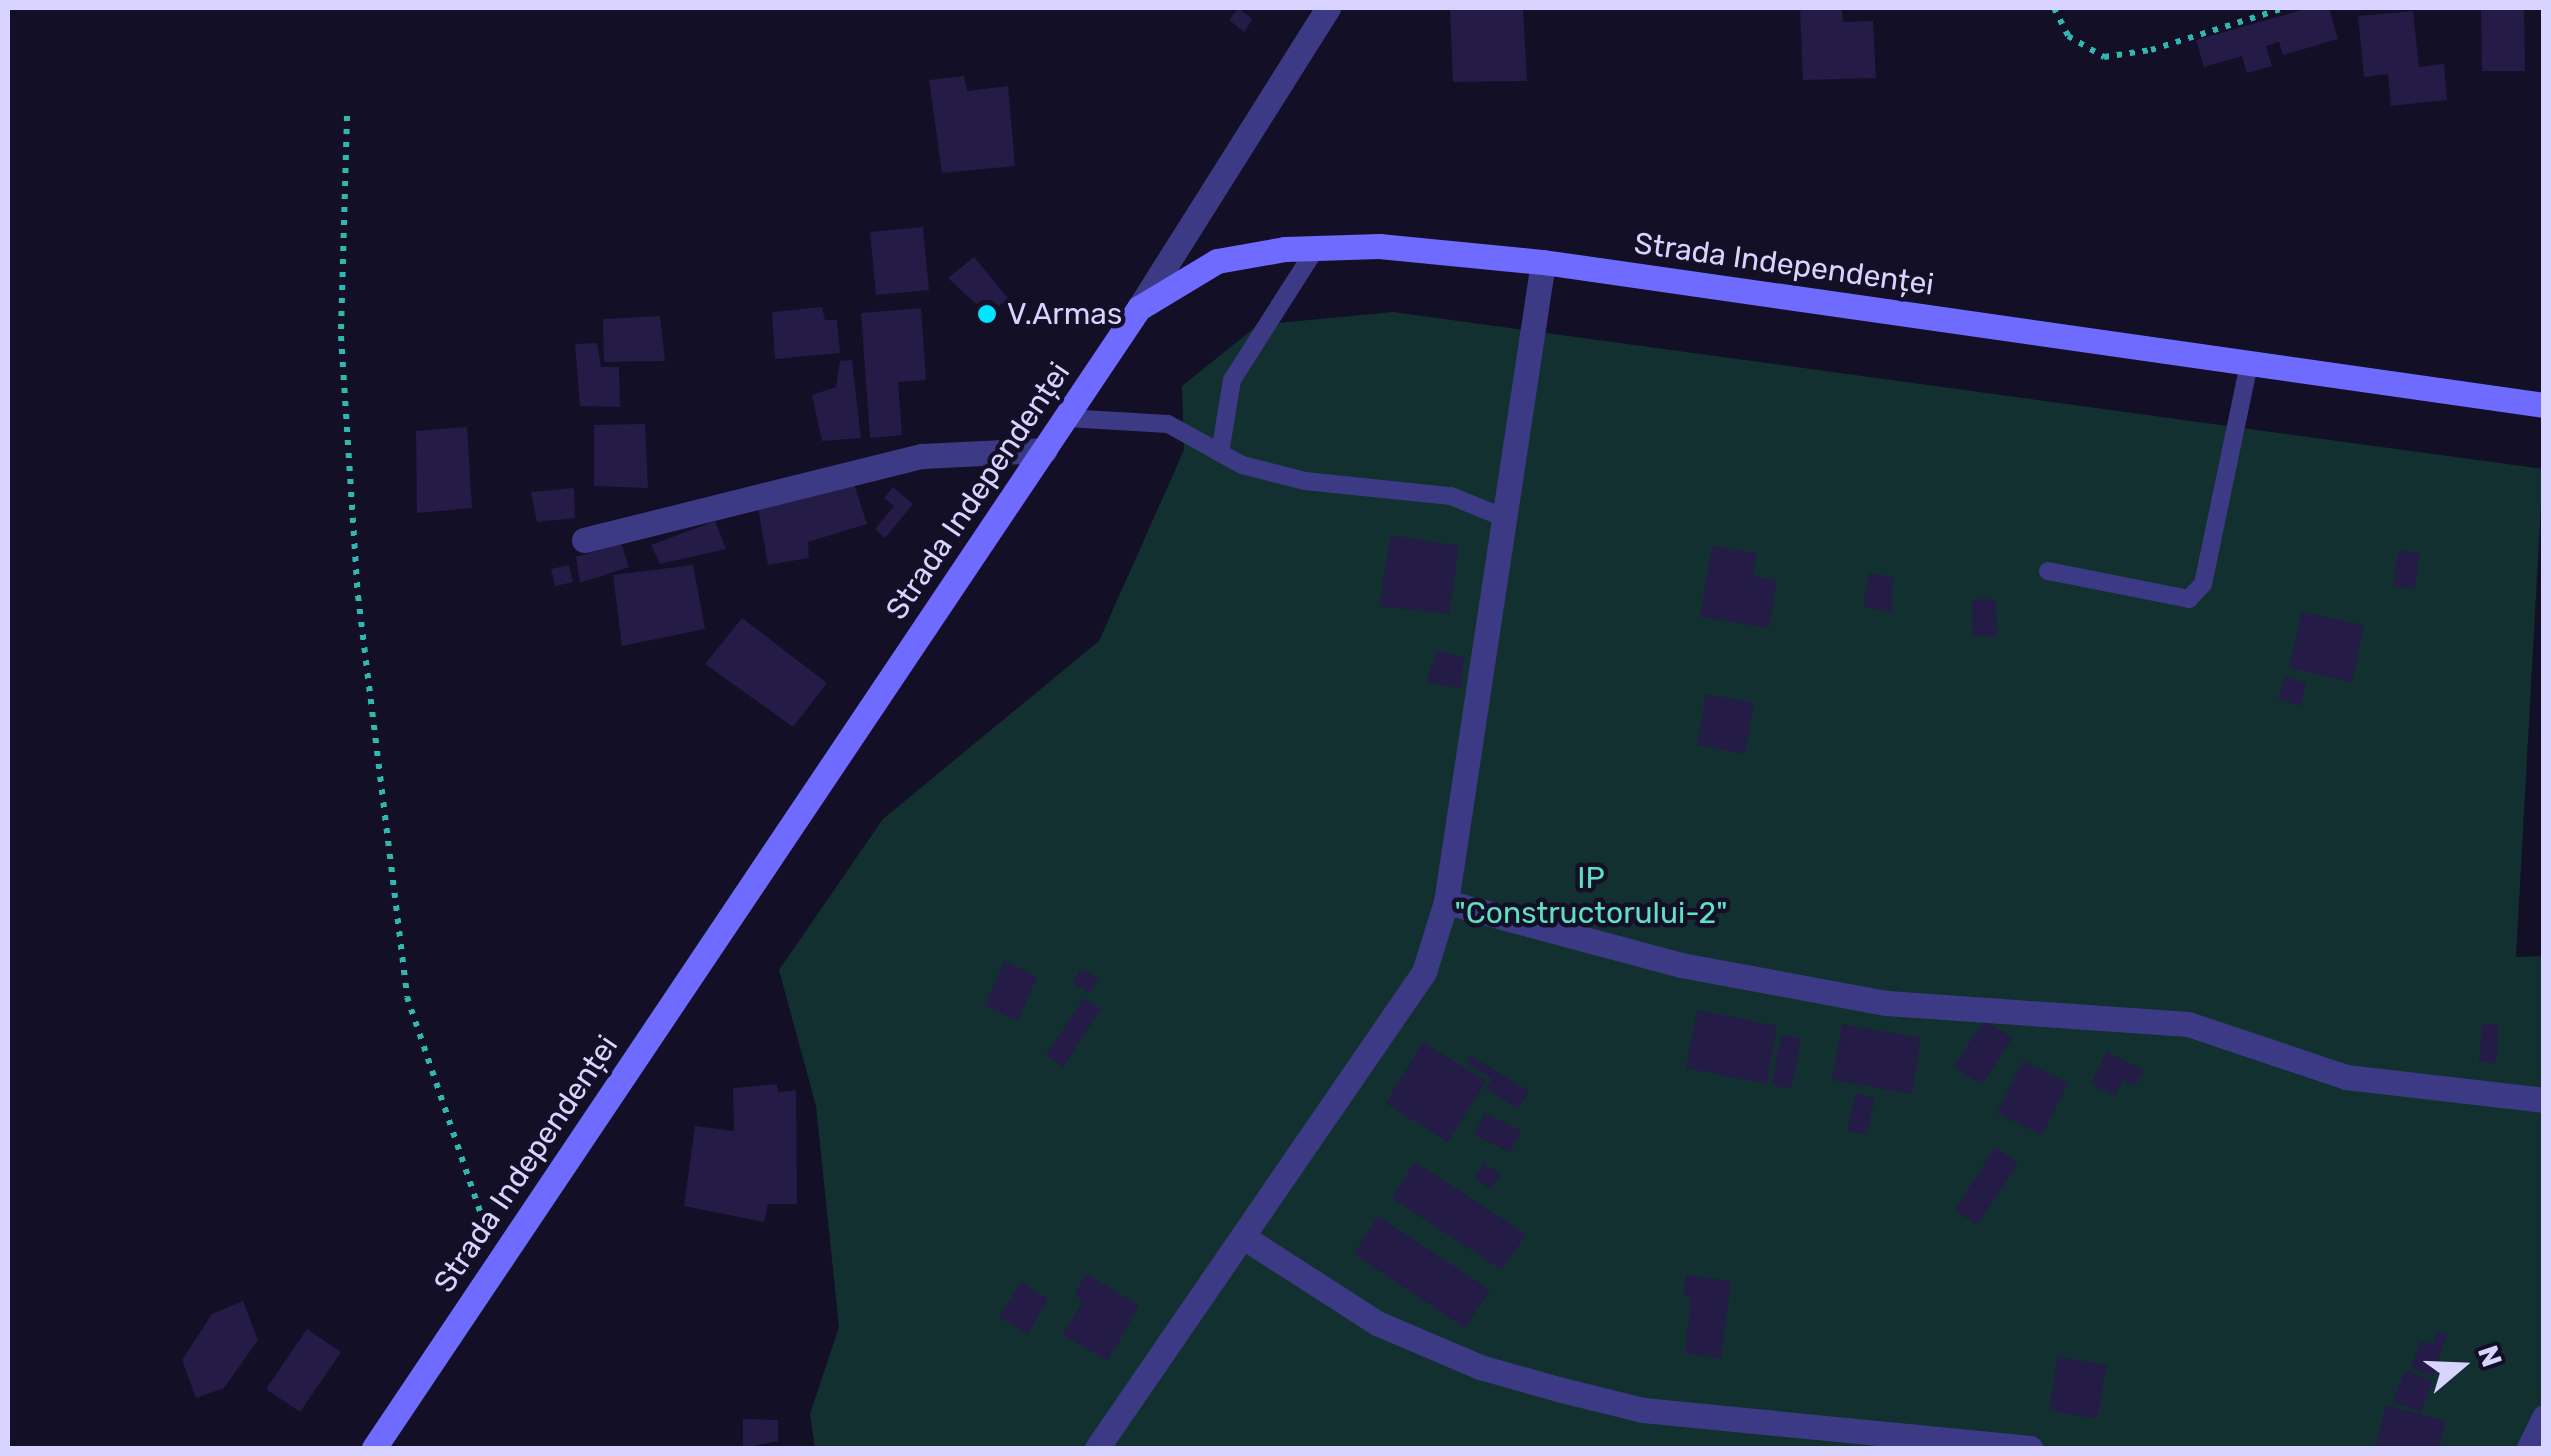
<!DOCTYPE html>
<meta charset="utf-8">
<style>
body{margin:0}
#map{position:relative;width:2551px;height:1456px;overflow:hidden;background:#130f26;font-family:Rubik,sans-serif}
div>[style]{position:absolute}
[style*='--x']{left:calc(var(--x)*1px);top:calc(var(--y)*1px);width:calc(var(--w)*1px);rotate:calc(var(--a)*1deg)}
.green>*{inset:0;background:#12302f}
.building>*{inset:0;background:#241b47}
.path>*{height:6px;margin-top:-3px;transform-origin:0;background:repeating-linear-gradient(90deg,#2fb8b0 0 5px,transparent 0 13px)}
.service>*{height:18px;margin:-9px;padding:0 9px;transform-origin:9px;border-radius:9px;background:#3d3a85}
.minor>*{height:25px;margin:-12.5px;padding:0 12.5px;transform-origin:12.5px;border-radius:12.5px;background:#3d3a85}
.secondary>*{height:25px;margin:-12.5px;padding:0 12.5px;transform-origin:12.5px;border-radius:12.5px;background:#6f6bff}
.dots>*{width:28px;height:28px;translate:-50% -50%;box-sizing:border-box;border:5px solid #130f26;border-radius:50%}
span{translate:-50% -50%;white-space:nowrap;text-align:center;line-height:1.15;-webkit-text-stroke:9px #130f26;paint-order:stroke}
.street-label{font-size:30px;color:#d9d4ff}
.poi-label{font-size:30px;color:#d9d4ff}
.left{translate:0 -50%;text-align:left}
.park-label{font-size:30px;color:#5fe0c0}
.frame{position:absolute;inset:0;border:10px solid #d9d4ff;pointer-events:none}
.north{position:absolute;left:2411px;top:1316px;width:100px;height:100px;-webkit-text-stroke:8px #130f26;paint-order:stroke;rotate:71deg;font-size:28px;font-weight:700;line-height:40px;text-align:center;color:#d9d4ff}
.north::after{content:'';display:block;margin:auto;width:35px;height:45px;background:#d9d4ff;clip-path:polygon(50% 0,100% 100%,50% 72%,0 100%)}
</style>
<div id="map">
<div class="green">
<div style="clip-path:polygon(1393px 312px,2543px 469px,2516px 957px,2543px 956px,2543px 1448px,815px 1448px,810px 1414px,839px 1327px,816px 1106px,779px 970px,883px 819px,1099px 641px,1184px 450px,1182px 386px,1258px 325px)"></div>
</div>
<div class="building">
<div style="clip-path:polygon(1238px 8px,1253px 19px,1244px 32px,1229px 20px)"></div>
<div style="clip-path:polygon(1523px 8px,1527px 81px,1453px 82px,1450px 9px)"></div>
<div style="clip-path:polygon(1800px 8px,1842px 8px,1843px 22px,1873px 21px,1876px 78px,1803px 80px)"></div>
<div style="clip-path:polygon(2309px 8px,2329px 8px,2338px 39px,2283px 55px,2279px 42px,2266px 46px,2272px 66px,2247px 73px,2242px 56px,2204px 67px,2196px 40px)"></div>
<div style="clip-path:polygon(2481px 8px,2524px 8px,2525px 71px,2482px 71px)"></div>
<div style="clip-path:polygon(2413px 11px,2419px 67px,2444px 64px,2447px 100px,2391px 106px,2388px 74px,2364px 77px,2358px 16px)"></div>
<div style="clip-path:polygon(964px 76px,967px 91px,1008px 86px,1015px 166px,942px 173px,929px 80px)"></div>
<div style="clip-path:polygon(923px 227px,929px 290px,876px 295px,870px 232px)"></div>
<div style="clip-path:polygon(974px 257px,1008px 298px,989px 316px,948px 278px)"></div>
<div style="clip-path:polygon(822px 307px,825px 320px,837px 320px,840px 353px,775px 359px,772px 312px)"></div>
<div style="clip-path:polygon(921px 308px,926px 380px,898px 382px,902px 435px,870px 438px,861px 313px)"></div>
<div style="clip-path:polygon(660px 316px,665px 361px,604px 362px,603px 319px)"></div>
<div style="clip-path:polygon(597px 343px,601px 367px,619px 367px,620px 407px,580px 406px,575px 344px)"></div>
<div style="clip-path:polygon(852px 360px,861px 438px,822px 441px,812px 395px,836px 387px,840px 361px)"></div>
<div style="clip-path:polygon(645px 424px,648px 488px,594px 486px,594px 425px)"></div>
<div style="clip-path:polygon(467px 427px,472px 508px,417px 513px,416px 431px)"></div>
<div style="clip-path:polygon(854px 484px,867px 524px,808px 542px,809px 558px,768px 565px,758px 508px)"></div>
<div style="clip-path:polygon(893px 487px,913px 504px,885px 538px,875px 529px,894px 506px,884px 498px)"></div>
<div style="clip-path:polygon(574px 488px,575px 518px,537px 522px,531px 492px)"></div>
<div style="clip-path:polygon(715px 521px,726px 549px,660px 564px,651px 545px)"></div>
<div style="clip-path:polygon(1391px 535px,1459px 546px,1449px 614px,1379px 606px)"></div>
<div style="clip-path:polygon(621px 543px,629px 567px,580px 583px,576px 557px)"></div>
<div style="clip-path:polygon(1712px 546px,1757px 553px,1753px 576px,1777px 580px,1769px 628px,1700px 617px)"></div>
<div style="clip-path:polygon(2398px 550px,2420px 553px,2415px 589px,2393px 586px)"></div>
<div style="clip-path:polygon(569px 565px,573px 582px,555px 586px,551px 569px)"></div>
<div style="clip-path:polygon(693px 565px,705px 629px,622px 646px,613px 575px)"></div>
<div style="clip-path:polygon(1869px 573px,1893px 577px,1891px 612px,1863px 607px)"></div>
<div style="clip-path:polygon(1972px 599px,1996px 599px,1997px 636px,1973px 636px)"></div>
<div style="clip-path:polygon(2302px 612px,2364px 625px,2352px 682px,2289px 668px)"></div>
<div style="clip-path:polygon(742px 618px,827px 683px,793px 727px,705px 664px)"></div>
<div style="clip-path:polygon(1437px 651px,1464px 657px,1461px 688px,1426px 683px)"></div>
<div style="clip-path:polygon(2284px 677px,2306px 683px,2301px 706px,2278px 699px)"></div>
<div style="clip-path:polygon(1706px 694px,1754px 703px,1745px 754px,1697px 745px)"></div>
<div style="clip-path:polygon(1005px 961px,1037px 977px,1017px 1021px,984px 1005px)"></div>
<div style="clip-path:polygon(1081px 969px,1098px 978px,1090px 993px,1073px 983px)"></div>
<div style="clip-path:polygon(1084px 998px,1101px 1009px,1063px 1067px,1046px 1055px)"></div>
<div style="clip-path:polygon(1697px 1010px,1777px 1026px,1766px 1084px,1686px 1068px)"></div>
<div style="clip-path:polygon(1984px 1020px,2012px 1038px,1982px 1085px,1954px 1067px)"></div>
<div style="clip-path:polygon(1842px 1024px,1921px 1038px,1912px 1094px,1832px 1080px)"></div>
<div style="clip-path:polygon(2482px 1024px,2499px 1025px,2496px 1063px,2479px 1062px)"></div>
<div style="clip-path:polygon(1782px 1035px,1801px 1039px,1791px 1089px,1771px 1085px)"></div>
<div style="clip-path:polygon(1423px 1042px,1486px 1081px,1448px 1142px,1386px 1103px)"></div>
<div style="clip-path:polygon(2107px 1052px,2144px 1070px,2135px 1086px,2123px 1080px,2115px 1096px,2091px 1084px)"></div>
<div style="clip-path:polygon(1470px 1055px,1529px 1091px,1518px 1109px,1486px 1089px,1492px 1079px,1466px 1062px)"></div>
<div style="clip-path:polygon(2023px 1061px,2068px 1083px,2042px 1135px,1997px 1113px)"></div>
<div style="clip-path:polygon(777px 1084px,778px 1092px,796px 1090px,797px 1204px,768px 1204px,764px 1222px,684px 1206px,695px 1126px,734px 1131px,733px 1088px)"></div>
<div style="clip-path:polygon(1856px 1093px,1875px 1098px,1866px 1135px,1847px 1130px)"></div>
<div style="clip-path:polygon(1485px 1113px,1521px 1131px,1510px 1152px,1474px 1135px)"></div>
<div style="clip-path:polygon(1995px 1147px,2018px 1163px,1977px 1225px,1955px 1210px)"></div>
<div style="clip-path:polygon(1415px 1162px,1526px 1234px,1502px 1270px,1392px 1198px)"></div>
<div style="clip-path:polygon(1484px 1164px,1501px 1174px,1491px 1189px,1475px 1179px)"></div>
<div style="clip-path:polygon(1378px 1216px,1490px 1290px,1465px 1328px,1354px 1254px)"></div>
<div style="clip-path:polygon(1086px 1274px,1139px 1305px,1108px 1361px,1063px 1335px,1082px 1302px,1075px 1293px)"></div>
<div style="clip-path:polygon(1686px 1275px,1731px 1281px,1721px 1359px,1685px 1353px,1691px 1299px,1683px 1295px)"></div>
<div style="clip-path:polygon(1021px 1282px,1048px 1299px,1028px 1334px,999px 1317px)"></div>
<div style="clip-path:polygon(243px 1301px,258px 1340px,224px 1388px,196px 1398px,182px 1360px,212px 1314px)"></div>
<div style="clip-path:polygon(307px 1329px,341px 1352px,300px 1412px,266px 1389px)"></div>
<div style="clip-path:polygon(2437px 1331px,2447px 1334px,2433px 1376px,2411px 1368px,2420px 1341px,2433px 1345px)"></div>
<div style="clip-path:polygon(2058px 1357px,2107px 1365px,2097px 1419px,2049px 1410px)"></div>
<div style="clip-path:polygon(2405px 1370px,2433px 1381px,2421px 1412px,2393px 1402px)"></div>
<div style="clip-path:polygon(2386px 1405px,2446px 1421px,2439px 1448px,2375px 1448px)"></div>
<div style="clip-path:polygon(743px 1419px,778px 1420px,778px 1441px,743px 1448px)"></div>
</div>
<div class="path">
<div style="--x:2054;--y:8;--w:31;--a:63"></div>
<div style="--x:2068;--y:36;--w:42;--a:30.3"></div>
<div style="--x:2104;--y:57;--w:48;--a:-8.5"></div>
<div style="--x:2151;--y:50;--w:139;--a:-17.5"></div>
<div style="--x:347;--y:116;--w:220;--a:91.6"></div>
<div style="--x:341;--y:336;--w:261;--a:86.3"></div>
<div style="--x:358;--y:596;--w:404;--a:83"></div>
<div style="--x:407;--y:997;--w:239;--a:71.2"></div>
</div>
<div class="service">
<div style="--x:1066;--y:418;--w:102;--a:3.4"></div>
<div style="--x:1168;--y:424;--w:85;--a:29"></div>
<div style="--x:1242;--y:465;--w:65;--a:14.3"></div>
<div style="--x:1305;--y:481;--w:147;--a:5.9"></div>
<div style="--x:1451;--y:496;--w:58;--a:22.2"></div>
<div style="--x:1220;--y:453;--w:74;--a:-80.7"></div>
<div style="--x:1232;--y:380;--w:156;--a:-57.5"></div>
<div style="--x:2048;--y:571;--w:144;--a:11.2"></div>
<div style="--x:2189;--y:599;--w:21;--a:-47"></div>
<div style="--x:2203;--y:584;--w:226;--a:-78.2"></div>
</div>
<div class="minor">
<div style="--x:1139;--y:308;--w:355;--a:-57.8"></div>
<div style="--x:584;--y:540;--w:348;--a:-14"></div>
<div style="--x:922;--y:456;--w:123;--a:-2.8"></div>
<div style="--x:1446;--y:902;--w:243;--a:15"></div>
<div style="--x:1681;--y:965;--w:209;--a:10.5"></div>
<div style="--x:1887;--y:1003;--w:302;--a:4"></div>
<div style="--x:2188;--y:1024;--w:167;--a:18.5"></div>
<div style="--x:2346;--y:1077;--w:199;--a:6.6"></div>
<div style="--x:1245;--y:1238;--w:157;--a:32.8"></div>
<div style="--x:1377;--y:1323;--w:112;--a:23.1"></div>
<div style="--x:1480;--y:1367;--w:81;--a:15.8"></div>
<div style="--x:1558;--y:1389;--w:88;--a:13.9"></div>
<div style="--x:1643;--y:1410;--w:389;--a:5.6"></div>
<div style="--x:1097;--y:1448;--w:577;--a:-55.51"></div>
<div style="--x:1424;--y:972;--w:73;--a:-72.6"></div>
<div style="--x:1446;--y:902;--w:647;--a:-81.38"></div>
<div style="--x:2529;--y:1448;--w:34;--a:-64"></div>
</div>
<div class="secondary">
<div style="--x:374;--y:1448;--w:1373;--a:-56.14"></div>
<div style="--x:1139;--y:308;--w:91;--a:-31.1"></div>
<div style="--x:1217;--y:261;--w:69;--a:-10"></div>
<div style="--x:1285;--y:249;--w:94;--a:-1.8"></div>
<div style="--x:1379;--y:246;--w:165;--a:5.6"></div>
<div style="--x:1543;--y:262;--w:1011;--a:8.13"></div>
</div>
<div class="dots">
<div style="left:987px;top:314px;background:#00e5ff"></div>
</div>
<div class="street-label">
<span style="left:1784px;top:264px;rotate:8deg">Strada Independenței</span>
<span style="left:978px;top:491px;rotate:-56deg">Strada Independenței</span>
<span style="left:526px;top:1164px;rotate:-56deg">Strada Independenței</span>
</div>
<div class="poi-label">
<span class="left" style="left:1007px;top:314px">V.Armas</span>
</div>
<div class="park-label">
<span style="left:1591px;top:895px">IP<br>"Constructorului-2"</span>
</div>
<div class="frame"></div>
<div class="north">N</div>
</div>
